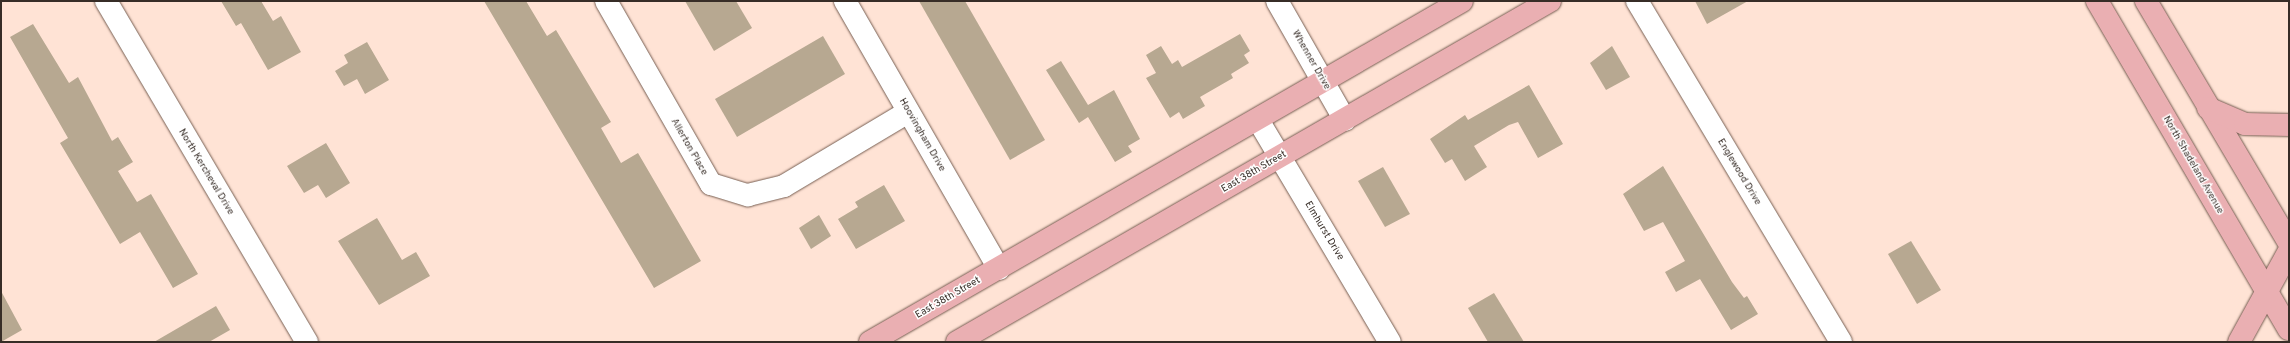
<!DOCTYPE html>
<style>
body{margin:0}
#map{position:relative;width:2290px;height:343px;overflow:hidden;background:#ffe3d5;font-family:Overpass,sans-serif}
div>[style]{position:absolute}
[style*='--x']{left:calc(var(--x)*1px);top:calc(var(--y)*1px);width:calc(var(--w)*1px);rotate:calc(var(--a)*1deg)}
.building>*{inset:0;background:#b7a891}
.roads{filter:drop-shadow(0 0 1px #775f53) drop-shadow(0 0 1px #775f53)}
.minor>*{height:22px;margin:-11px;padding:0 11px;transform-origin:11px;border-radius:11px;background:#fff}
.major>*{height:22px;margin:-11px;padding:0 11px;transform-origin:11px;border-radius:11px;background:#eaafb2}
span{translate:-50% -50%;white-space:nowrap;text-align:center;line-height:1.15;-webkit-text-stroke:3px #fff;paint-order:stroke}
.street-label{font-size:10px;color:#372d27}
.frame{position:absolute;inset:0;border:2px solid #372d27;pointer-events:none}
</style>
<div id="map">
<div class="building">
<div style="clip-path:polygon(221px 1px,261px 1px,273px 21px,281px 16px,301px 52px,268px 70px,241px 23px,236px 26px)"></div>
<div style="clip-path:polygon(484px 1px,526px 1px,547px 36px,556px 30px,611px 122px,601px 128px,621px 163px,638px 153px,701px 261px,654px 288px)"></div>
<div style="clip-path:polygon(685px 1px,736px 1px,752px 28px,714px 51px)"></div>
<div style="clip-path:polygon(919px 1px,965px 1px,1045px 140px,1010px 160px)"></div>
<div style="clip-path:polygon(1695px 1px,1748px 1px,1707px 24px)"></div>
<div style="clip-path:polygon(33px 24px,69px 83px,78px 77px,112px 141px,118px 137px,133px 162px,118px 171px,137px 202px,151px 194px,198px 274px,173px 288px,140px 232px,120px 244px,60px 143px,68px 138px,10px 37px)"></div>
<div style="clip-path:polygon(1240px 34px,1250px 51px,1244px 55px,1249px 63px,1231px 74px,1233px 78px,1200px 97px,1205px 106px,1183px 119px,1179px 112px,1170px 118px,1146px 78px,1156px 73px,1146px 55px,1161px 46px,1172px 64px,1178px 60px,1182px 67px)"></div>
<div style="clip-path:polygon(823px 36px,845px 74px,737px 137px,715px 99px)"></div>
<div style="clip-path:polygon(367px 42px,389px 80px,365px 94px,357px 79px,344px 86px,335px 71px,348px 63px,344px 55px)"></div>
<div style="clip-path:polygon(1612px 46px,1630px 77px,1606px 90px,1590px 63px)"></div>
<div style="clip-path:polygon(1061px 61px,1088px 105px,1114px 90px,1140px 139px,1128px 146px,1132px 152px,1115px 162px,1088px 117px,1079px 123px,1046px 70px)"></div>
<div style="clip-path:polygon(1529px 85px,1563px 144px,1538px 158px,1518px 122px,1509px 125px,1474px 146px,1487px 167px,1465px 181px,1452px 159px,1445px 163px,1430px 139px,1465px 115px,1468px 120px)"></div>
<div style="clip-path:polygon(326px 143px,350px 183px,326px 198px,318px 185px,304px 193px,287px 166px)"></div>
<div style="clip-path:polygon(1663px 166px,1732px 282px,1744px 298px,1747px 296px,1758px 314px,1731px 330px,1700px 279px,1676px 292px,1665px 272px,1685px 261px,1663px 222px,1644px 231px,1623px 194px)"></div>
<div style="clip-path:polygon(1383px 167px,1410px 214px,1385px 227px,1358px 181px)"></div>
<div style="clip-path:polygon(884px 185px,905px 221px,856px 249px,838px 219px,858px 207px,855px 202px)"></div>
<div style="clip-path:polygon(819px 215px,831px 236px,811px 249px,799px 228px)"></div>
<div style="clip-path:polygon(377px 218px,402px 260px,416px 252px,430px 276px,379px 305px,338px 241px)"></div>
<div style="clip-path:polygon(1911px 241px,1941px 290px,1917px 304px,1888px 254px)"></div>
<div style="clip-path:polygon(1px 291px,22px 330px,1px 342px)"></div>
<div style="clip-path:polygon(1494px 293px,1524px 342px,1488px 342px,1468px 308px)"></div>
<div style="clip-path:polygon(216px 306px,230px 330px,209px 342px,154px 342px)"></div>
</div>
<div class="roads">
<div class="minor">
<div style="--x:106;--y:1;--w:396;--a:59.5"></div>
<div style="--x:606;--y:1;--w:211;--a:60.2"></div>
<div style="--x:711;--y:184;--w:39;--a:17"></div>
<div style="--x:748;--y:195;--w:37;--a:-14"></div>
<div style="--x:784;--y:186;--w:144;--a:-30.8"></div>
<div style="--x:845;--y:1;--w:309;--a:60.1"></div>
<div style="--x:1277;--y:1;--w:137;--a:60.3"></div>
<div style="--x:1637;--y:1;--w:397;--a:59.1"></div>
<div style="--x:1258;--y:120;--w:258;--a:59.3"></div>
</div>
<div class="major">
<div style="--x:2097;--y:1;--w:380;--a:59.7"></div>
<div style="--x:2146;--y:1;--w:281;--a:59.4"></div>
<div style="--x:2208;--y:108;--w:40;--a:23.4"></div>
<div style="--x:2245;--y:124;--w:44;--a:1.3"></div>
<div style="--x:870;--y:342;--w:683;--a:-29.94"></div>
<div style="--x:957;--y:342;--w:684;--a:-29.9"></div>
<div style="--x:2239;--y:342;--w:104;--a:-61.2"></div>
</div>
</div>
<div class="street-label">
<span style="left:1311px;top:60px;rotate:60deg">Whenner Drive</span>
<span style="left:922px;top:135px;rotate:60deg">Hoovingham Drive</span>
<span style="left:689px;top:147px;rotate:60deg">Allerton Place</span>
<span style="left:2193px;top:165px;rotate:60deg">North Shadeland Avenue</span>
<span style="left:206px;top:172px;rotate:59deg">North Kercheval Drive</span>
<span style="left:1254px;top:172px;rotate:-30deg">East 38th Street</span>
<span style="left:1739px;top:172px;rotate:59deg">Englewood Drive</span>
<span style="left:1324px;top:231px;rotate:59deg">Elmhurst Drive</span>
<span style="left:948px;top:298px;rotate:-30deg">East 38th Street</span>
</div>
<div class="frame"></div>
</div>
